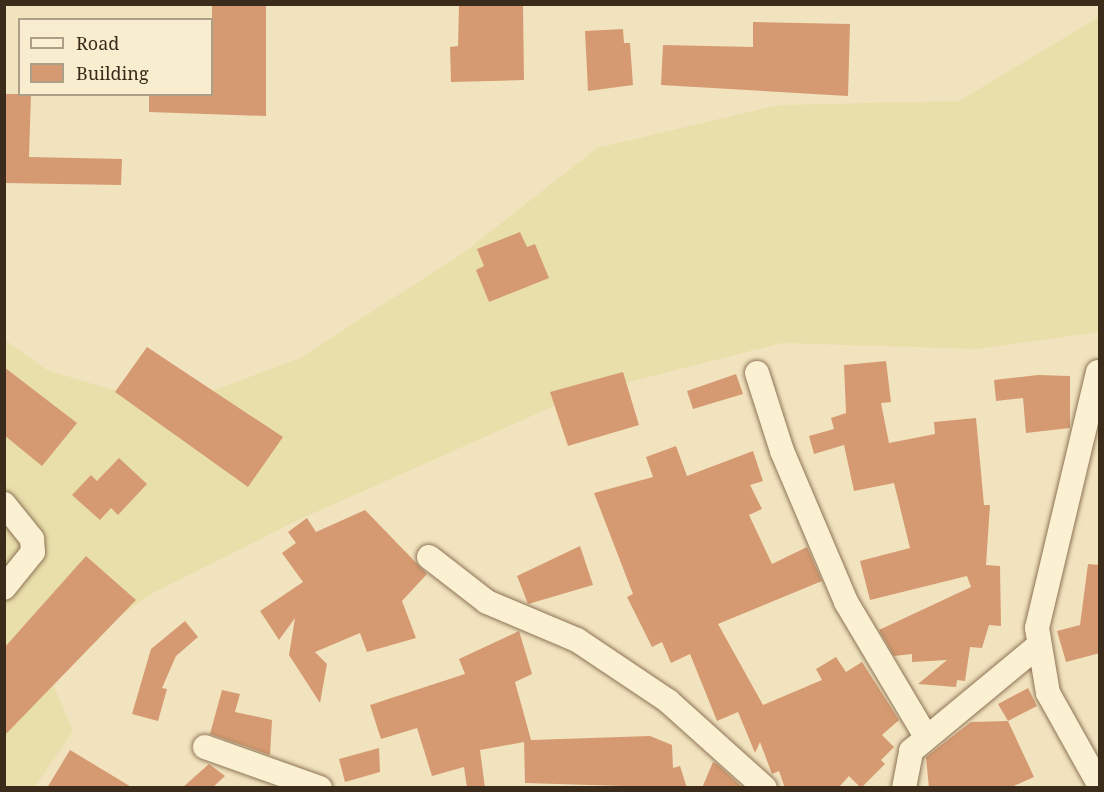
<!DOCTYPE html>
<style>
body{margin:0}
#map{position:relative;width:1104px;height:792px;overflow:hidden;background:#f2e3bf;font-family:"Noto Serif",serif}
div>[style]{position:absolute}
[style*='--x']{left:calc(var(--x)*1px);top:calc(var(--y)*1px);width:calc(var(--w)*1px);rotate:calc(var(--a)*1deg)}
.farmland>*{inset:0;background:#e9dfab}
.building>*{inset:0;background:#d59a71}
.roads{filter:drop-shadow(0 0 2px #8d7355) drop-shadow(0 0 2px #8d7355)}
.street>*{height:24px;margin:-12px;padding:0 12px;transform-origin:12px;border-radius:12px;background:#fcf0d3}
span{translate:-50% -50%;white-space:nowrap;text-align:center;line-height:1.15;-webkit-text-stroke:6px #f9edcf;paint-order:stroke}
.frame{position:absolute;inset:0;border:6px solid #3b2b1b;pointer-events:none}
.legend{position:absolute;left:18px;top:18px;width:195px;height:78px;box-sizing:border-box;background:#f9edcf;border:2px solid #ad9f87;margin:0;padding:8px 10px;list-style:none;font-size:18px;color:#3b2b1b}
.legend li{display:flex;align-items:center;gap:12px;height:30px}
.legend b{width:30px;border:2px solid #ad9f87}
</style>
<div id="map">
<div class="farmland">
<div style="clip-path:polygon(1099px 17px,1099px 332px,977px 349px,782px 343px,579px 395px,296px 521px,153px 593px,46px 668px,73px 731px,35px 787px,5px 787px,4px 339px,47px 370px,169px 407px,300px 358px,463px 253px,597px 148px,778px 105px,959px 101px)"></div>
</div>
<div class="building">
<div style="clip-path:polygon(212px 4px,266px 4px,266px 116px,149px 112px,149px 94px,212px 94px)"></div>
<div style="clip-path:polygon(459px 4px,523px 4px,524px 80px,451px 82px,450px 47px,458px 46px)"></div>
<div style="clip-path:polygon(753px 22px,850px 24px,848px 96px,661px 85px,663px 45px,753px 47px)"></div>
<div style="clip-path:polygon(623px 29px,624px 43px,630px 43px,633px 85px,588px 91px,585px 31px)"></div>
<div style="clip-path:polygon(4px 94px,31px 94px,29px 157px,122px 159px,121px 185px,4px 183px)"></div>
<div style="clip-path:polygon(520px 232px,527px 247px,535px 244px,549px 278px,489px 302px,476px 270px,484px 266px,477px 249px)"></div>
<div style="clip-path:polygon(147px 347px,283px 437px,248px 487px,115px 392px)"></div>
<div style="clip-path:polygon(886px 361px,891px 402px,881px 403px,889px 443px,935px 434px,934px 422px,976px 418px,984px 505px,990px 505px,986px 565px,1000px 566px,1001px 626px,989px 625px,982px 648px,970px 647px,965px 681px,957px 680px,956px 687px,918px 684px,947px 660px,912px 662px,912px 654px,894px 656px,879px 630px,971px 587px,967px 576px,870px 600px,860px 561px,910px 548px,894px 483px,854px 491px,844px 445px,814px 454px,809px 436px,834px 429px,831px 418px,846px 413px,844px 365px)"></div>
<div style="clip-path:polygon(4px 367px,77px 423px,42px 466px,4px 435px)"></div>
<div style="clip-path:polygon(623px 372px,639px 425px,568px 446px,550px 392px)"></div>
<div style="clip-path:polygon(736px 374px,743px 394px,693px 409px,687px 391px)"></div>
<div style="clip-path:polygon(1038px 375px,1070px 376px,1070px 428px,1026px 433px,1023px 398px,996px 401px,994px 380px)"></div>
<div style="clip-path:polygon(676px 446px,687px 476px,753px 451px,763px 481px,750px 485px,762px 509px,749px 515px,772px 564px,807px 547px,822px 581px,718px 624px,763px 705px,822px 680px,816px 669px,836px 657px,846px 672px,862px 662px,899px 720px,882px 735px,894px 747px,881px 760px,885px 764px,861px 788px,849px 776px,838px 788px,785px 788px,779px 771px,772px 774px,760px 742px,755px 753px,738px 712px,717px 721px,690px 654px,671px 663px,662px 642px,652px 647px,627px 597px,633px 594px,594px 493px,653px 477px,646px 457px)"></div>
<div style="clip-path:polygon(119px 458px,147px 484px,118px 515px,111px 508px,100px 520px,72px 495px,91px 475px,97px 481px)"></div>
<div style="clip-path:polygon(365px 510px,427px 574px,402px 601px,416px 638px,367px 652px,360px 633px,315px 652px,327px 664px,320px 703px,289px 655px,295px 618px,279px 640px,260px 611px,303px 582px,282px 553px,296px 543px,288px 532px,307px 518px,316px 532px)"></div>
<div style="clip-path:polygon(580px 546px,593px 585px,528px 604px,517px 576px)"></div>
<div style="clip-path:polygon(86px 556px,136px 600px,4px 736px,4px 648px)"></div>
<div style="clip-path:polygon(1088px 564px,1100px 565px,1100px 653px,1066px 662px,1057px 631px,1080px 625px)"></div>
<div style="clip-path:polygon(185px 621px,198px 637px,176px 656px,162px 688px,167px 689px,158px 721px,132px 714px,151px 649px)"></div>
<div style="clip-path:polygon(519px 631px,532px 674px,515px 682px,531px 740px,650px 736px,672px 745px,673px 768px,680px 766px,687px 788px,525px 783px,524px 742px,480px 750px,485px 788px,467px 788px,464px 767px,432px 776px,417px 728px,381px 739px,370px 705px,465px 674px,459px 659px)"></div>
<div style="clip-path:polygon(1028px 688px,1037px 706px,1008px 721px,1034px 777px,1009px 788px,929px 788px,926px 757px,971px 722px,1008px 721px,998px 704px)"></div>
<div style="clip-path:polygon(222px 690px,240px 694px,235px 712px,272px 720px,270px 755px,210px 734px)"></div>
<div style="clip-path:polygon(379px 748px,380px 772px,345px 782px,339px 759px)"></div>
<div style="clip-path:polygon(70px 750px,133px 788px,47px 788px)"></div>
<div style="clip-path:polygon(713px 762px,717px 764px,743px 788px,702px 788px)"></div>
<div style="clip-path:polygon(209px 764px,225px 776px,212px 788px,182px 788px)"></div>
</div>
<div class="roads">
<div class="street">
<div style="--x:1098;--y:372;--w:263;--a:103.4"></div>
<div style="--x:1037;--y:628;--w:66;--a:80.4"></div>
<div style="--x:1048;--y:693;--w:107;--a:60.8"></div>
<div style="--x:757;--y:373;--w:82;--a:72.2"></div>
<div style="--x:782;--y:451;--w:164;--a:67"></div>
<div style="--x:846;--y:602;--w:157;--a:59.3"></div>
<div style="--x:4;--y:504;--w:45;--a:51.3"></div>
<div style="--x:32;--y:539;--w:13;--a:86"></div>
<div style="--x:33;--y:552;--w:46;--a:128.9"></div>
<div style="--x:429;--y:557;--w:73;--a:37.8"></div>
<div style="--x:487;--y:602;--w:98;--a:22.9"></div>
<div style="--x:577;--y:640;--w:110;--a:33.8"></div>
<div style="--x:668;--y:701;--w:130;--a:41.9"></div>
<div style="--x:205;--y:747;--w:122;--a:19.6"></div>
<div style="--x:904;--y:788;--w:38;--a:-79"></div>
<div style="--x:911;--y:751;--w:165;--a:-39.6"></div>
</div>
</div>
<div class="frame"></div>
<ul class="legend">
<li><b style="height:8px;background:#fcf0d3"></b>Road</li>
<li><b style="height:16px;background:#d59a71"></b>Building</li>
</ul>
</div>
